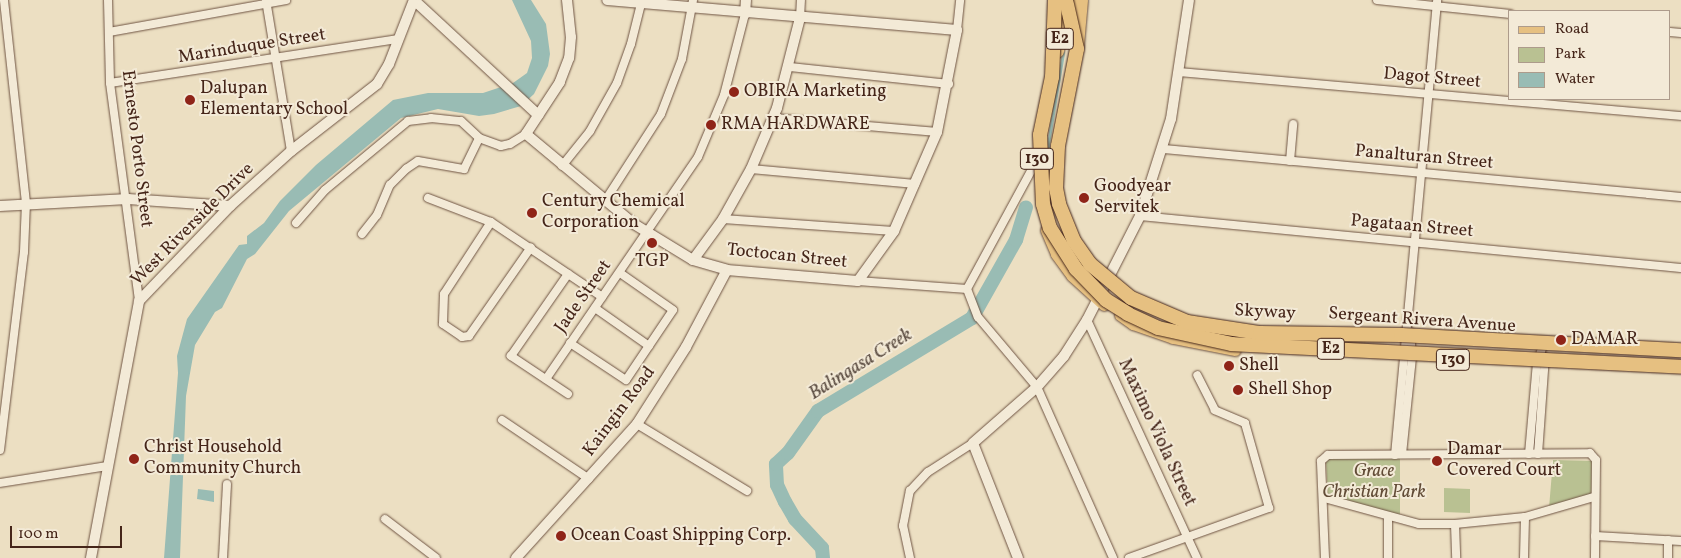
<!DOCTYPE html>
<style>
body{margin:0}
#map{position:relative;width:1681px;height:558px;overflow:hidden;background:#ecdfc2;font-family:Vollkorn,serif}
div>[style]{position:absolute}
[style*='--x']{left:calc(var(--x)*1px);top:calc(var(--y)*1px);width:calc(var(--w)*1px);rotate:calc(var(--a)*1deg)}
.green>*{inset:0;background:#b9c192}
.water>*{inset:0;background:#99bcb4}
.stream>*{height:2.5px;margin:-1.25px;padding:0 1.25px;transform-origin:1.25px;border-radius:1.25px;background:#99bcb4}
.river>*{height:14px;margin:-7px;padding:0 7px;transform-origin:7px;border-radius:7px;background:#99bcb4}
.roads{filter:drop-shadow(0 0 1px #6f5443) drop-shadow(0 0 1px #6f5443)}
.street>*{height:8px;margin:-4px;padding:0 4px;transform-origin:4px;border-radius:4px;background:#f3ead7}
.secondary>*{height:10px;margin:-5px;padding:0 5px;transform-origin:5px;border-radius:5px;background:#f3ead7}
.primary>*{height:11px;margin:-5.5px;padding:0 5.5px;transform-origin:5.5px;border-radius:5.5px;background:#e6c081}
.highway>*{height:14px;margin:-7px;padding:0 7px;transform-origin:7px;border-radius:7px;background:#e6c081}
.bridges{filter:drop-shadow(0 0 1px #452519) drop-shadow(0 0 1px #452519)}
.highway-bridge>*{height:14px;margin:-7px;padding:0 7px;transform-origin:7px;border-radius:7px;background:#e6c081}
.dots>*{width:14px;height:14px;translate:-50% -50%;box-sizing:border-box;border:2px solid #f3ead7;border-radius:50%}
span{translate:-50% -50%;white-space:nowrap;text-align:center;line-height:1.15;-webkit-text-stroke:4px #f3ead7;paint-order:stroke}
.shield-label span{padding:1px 4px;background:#f3ead7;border:1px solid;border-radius:4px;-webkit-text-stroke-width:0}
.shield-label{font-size:16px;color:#452519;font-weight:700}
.street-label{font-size:18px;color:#452519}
.poi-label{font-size:18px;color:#452519}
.left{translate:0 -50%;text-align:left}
.park-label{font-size:18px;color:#624c37;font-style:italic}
.water-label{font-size:19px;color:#5a4b40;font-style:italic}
.legend{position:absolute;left:1508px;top:10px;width:162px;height:90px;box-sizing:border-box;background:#f3ead7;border:1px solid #ad9b8b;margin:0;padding:6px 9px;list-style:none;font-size:15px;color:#452519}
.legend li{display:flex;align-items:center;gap:10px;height:25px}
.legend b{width:25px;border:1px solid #ad9b8b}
.scale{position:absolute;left:10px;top:526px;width:112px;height:22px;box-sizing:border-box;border:2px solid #452519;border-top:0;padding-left:6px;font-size:15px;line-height:18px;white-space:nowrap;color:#452519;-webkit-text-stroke:4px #f3ead7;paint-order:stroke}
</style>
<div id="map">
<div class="green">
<div style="clip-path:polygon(1330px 458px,1400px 458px,1400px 516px,1328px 495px,1326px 462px)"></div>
<div style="clip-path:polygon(1553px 460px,1595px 461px,1593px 495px,1549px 508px)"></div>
<div style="clip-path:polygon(1444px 488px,1470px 489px,1470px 513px,1444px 512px)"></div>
</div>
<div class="water">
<div style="clip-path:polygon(512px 0,531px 0,546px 24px,550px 54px,548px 66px,534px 94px,521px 106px,494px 114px,479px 116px,438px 109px,401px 118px,289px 211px,255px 254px,247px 259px,222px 308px,215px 312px,195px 345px,186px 396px,180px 558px,164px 558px,178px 373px,177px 356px,187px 319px,239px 245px,247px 244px,247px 236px,264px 223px,280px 201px,316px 165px,393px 100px,428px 93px,483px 93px,513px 83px,527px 73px,532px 58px,531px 41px)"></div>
<div style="clip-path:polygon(198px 489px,214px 491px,214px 502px,197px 499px)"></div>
</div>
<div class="stream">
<div style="--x:1050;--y:174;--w:30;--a:-94"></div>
<div style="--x:1048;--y:144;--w:92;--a:-80.6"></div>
</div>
<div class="river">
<div style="--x:823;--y:558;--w:10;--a:-96"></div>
<div style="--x:822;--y:548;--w:40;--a:-133"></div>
<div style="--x:795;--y:519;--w:20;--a:-120"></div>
<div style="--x:785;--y:502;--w:19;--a:-115"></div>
<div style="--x:777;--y:485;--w:21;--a:-93"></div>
<div style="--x:776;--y:464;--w:16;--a:-43"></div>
<div style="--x:788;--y:453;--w:52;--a:-54.5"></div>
<div style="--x:818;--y:411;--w:180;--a:-31.1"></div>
<div style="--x:972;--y:318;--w:90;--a:-60.6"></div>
<div style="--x:1016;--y:240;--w:34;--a:-73"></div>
</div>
<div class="roads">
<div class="street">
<div style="--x:108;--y:0;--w:83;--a:88.6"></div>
<div style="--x:110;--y:83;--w:220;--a:82.4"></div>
<div style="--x:266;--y:0;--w:153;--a:80.6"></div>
<div style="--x:1377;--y:0;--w:134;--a:6"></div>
<div style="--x:800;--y:18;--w:18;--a:-87"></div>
<div style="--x:957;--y:30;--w:30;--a:-84"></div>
<div style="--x:109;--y:32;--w:180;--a:-10.2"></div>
<div style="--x:1670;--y:32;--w:11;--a:5"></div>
<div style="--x:790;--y:67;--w:160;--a:6.1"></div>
<div style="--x:1180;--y:72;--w:503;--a:5.02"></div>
<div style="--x:110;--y:83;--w:292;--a:-8.7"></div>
<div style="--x:774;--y:118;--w:164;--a:4.9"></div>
<div style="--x:1164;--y:149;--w:519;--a:5.3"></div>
<div style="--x:1037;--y:160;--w:147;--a:118.5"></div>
<div style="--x:967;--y:289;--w:30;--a:69"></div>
<div style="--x:978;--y:317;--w:92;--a:49.9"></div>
<div style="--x:1037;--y:387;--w:187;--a:66"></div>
<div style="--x:1290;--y:161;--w:37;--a:-85"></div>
<div style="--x:562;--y:166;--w:45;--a:-51.3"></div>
<div style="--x:590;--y:131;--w:55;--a:-60.6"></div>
<div style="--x:617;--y:83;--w:41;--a:-70.3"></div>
<div style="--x:631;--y:44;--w:45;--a:-76"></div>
<div style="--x:751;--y:169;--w:165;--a:5.2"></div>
<div style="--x:428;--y:198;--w:67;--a:20.9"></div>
<div style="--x:491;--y:222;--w:134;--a:34"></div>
<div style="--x:605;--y:201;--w:103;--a:-57.2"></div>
<div style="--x:661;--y:114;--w:59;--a:-69.1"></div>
<div style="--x:682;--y:59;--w:60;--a:-79.4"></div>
<div style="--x:1140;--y:216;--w:543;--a:5.49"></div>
<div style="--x:723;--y:219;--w:171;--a:4"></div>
<div style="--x:491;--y:222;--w:86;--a:123.1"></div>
<div style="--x:444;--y:294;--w:30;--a:92"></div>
<div style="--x:443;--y:324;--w:23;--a:34"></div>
<div style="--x:462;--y:337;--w:7;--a:-8"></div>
<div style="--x:469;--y:336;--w:108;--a:-55.1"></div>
<div style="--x:296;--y:223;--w:44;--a:-48.7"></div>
<div style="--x:325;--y:190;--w:108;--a:-39.7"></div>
<div style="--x:408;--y:121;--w:23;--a:-7"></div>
<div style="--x:431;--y:118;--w:30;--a:6"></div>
<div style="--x:461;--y:121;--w:25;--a:43"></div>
<div style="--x:479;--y:138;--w:23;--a:20"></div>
<div style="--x:501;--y:146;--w:9;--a:-13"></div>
<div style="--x:510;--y:144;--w:19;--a:-32"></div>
<div style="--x:362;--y:234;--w:24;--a:-52"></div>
<div style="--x:377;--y:215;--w:33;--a:-67"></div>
<div style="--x:390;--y:185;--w:23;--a:-45"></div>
<div style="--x:406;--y:169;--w:14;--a:-34"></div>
<div style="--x:418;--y:161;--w:47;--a:9.9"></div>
<div style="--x:464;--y:169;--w:34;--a:-64"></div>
<div style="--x:858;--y:281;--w:109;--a:4.2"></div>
<div style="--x:595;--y:308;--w:66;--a:35.1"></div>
<div style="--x:1087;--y:320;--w:262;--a:65.2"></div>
<div style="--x:570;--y:343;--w:67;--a:33.5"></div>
<div style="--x:626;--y:380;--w:84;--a:-56.1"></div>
<div style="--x:673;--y:310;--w:65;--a:-145.1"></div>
<div style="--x:546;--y:379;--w:269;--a:-55.6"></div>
<div style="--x:698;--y:157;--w:67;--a:-67.2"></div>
<div style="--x:724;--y:95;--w:84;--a:-75.5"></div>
<div style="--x:568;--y:394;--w:69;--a:-146.3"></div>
<div style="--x:511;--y:356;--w:100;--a:-55.2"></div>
<div style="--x:502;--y:420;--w:105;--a:34.1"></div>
<div style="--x:637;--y:424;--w:129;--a:31.3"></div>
<div style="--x:0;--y:450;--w:199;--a:-83.1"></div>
<div style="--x:24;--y:252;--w:49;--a:-87.7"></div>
<div style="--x:26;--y:203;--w:204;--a:-96.2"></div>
<div style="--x:1402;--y:454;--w:97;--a:-84.1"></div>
<div style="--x:1412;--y:358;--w:26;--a:-94"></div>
<div style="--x:1529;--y:454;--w:91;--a:-85"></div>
<div style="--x:1537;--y:363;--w:18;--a:-71"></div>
<div style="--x:1538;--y:454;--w:97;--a:-85.9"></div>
<div style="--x:1395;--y:455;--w:457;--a:-84.7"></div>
<div style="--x:0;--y:483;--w:108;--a:-9"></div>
<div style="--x:1324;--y:498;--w:98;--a:15.3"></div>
<div style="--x:1419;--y:524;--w:36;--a:0"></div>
<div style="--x:1455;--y:524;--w:70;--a:-5.7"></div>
<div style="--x:1525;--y:517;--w:72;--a:-16.2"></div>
<div style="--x:1388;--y:517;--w:41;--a:90"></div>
<div style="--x:385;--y:519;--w:64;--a:37.4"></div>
<div style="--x:1455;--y:524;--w:34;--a:88"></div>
<div style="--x:1595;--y:536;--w:86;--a:3.3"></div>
<div style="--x:1668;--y:540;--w:18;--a:90"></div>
<div style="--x:223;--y:558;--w:74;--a:-86.9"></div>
<div style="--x:910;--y:558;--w:33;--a:-102"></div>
<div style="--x:903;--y:526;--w:36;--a:-79"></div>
<div style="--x:910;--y:491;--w:26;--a:-47"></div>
<div style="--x:928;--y:472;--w:54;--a:-32.8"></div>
<div style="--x:1129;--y:558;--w:149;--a:-19.7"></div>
<div style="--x:1269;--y:508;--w:88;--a:-105.8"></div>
<div style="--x:1245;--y:423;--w:33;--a:-157"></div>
<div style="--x:1215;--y:410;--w:39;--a:-117"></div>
<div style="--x:1325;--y:558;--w:97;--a:-92.4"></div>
<div style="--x:1321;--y:461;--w:9;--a:-41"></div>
<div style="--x:1328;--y:455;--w:262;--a:-0.4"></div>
<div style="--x:1590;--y:453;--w:9;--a:49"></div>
<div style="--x:1596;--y:460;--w:98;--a:90.6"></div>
<div style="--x:1524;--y:558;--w:41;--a:-88.6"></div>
</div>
<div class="secondary">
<div style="--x:567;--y:0;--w:37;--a:84"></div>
<div style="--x:571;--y:37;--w:21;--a:95"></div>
<div style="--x:569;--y:58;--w:26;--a:111"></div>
<div style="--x:560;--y:82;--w:62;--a:123.2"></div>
<div style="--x:526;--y:134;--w:141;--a:39.8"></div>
<div style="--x:634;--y:224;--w:69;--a:31.4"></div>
<div style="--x:693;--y:260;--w:35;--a:16"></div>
<div style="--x:727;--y:270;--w:131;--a:4.8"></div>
<div style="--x:858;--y:281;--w:62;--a:-54.2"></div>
<div style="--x:894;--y:231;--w:108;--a:-66.5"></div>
<div style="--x:937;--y:132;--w:104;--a:-78.9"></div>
<div style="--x:957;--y:30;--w:351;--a:-175.1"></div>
<div style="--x:415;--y:1;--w:168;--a:42.8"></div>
<div style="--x:745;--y:14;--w:14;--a:-86"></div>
<div style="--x:0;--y:206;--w:128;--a:-3.1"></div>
<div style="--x:128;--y:199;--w:102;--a:3.9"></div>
<div style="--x:693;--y:260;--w:51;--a:-53.8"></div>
<div style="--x:723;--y:219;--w:57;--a:-60.8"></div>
<div style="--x:751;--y:169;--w:66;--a:-66.9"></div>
<div style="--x:777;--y:108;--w:93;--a:-75.7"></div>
<div style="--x:91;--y:558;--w:261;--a:-79.4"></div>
<div style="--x:139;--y:301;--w:132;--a:-46.2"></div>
<div style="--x:230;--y:206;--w:82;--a:-42"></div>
<div style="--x:291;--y:151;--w:109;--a:-37.9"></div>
<div style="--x:377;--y:84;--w:23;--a:-59"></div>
<div style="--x:389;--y:64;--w:69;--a:-68.7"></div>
<div style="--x:516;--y:558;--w:181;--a:-47.9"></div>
<div style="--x:637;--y:424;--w:91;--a:-57.5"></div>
<div style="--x:686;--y:347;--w:87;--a:-62"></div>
<div style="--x:1018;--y:558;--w:123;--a:-111.4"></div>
<div style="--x:973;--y:443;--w:85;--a:-41.2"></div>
<div style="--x:1037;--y:387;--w:41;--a:-48.9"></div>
<div style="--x:1064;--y:356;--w:43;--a:-57.4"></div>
<div style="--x:1087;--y:320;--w:117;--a:-63"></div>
<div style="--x:1140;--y:216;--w:102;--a:-72.3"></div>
<div style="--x:1171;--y:119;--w:120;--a:-81.4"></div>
</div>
<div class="primary">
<div style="--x:1046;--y:230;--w:26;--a:67"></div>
<div style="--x:1056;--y:254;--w:27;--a:54"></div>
<div style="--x:1072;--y:276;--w:43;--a:42.2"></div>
<div style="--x:1120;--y:315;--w:16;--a:35"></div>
<div style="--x:1133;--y:324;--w:42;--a:19.3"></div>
<div style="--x:1173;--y:338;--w:63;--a:11"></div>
</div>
<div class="highway">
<div style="--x:1077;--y:45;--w:45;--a:-84.9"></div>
<div style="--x:1057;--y:51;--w:51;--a:-79.8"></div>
</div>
</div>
<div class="bridges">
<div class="highway-bridge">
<div style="--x:1055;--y:0;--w:77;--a:92.2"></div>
<div style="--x:1052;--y:77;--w:59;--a:101.7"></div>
<div style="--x:1040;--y:135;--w:69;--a:87.5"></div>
<div style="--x:1043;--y:204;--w:25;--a:74"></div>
<div style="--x:1050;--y:228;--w:49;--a:57.6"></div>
<div style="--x:1076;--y:269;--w:43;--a:45.9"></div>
<div style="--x:1106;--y:300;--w:26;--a:32"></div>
<div style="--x:1128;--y:314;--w:33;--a:25"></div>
<div style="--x:1158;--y:328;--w:76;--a:12.2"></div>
<div style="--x:1232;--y:344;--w:450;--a:2.9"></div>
<div style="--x:1066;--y:0;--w:50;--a:77.3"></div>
<div style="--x:1077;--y:49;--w:99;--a:101.1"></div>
<div style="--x:1058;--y:146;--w:42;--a:92.7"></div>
<div style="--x:1056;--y:188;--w:16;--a:79"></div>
<div style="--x:1059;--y:204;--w:40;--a:68"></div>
<div style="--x:1074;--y:241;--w:28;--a:55"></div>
<div style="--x:1090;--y:264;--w:53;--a:39.7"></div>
<div style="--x:1131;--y:298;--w:61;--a:23.2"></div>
<div style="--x:1187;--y:322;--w:74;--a:8.6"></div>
<div style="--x:1260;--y:333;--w:141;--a:0.8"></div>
<div style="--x:1401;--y:335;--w:280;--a:3.1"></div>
</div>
</div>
<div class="dots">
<div style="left:734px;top:92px;background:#8f2418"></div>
<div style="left:190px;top:100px;background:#8f2418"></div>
<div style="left:711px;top:125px;background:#8f2418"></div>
<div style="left:1084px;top:198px;background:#8f2418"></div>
<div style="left:532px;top:213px;background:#8f2418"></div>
<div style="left:652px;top:243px;background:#8f2418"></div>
<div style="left:1561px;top:340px;background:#8f2418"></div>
<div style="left:1229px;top:366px;background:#8f2418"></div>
<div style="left:1238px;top:390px;background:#8f2418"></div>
<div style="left:134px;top:459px;background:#8f2418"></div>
<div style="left:1437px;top:461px;background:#8f2418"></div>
<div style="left:561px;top:536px;background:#8f2418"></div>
</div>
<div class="shield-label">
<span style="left:1060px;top:39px">E2</span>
<span style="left:1037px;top:159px">130</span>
<span style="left:1331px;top:349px">E2</span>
<span style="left:1453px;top:360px">130</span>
</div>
<div class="street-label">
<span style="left:252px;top:47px;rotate:-9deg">Marinduque Street</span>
<span style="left:1432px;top:79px;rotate:5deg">Dagot Street</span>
<span style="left:136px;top:149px;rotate:83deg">Ernesto Porto Street</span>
<span style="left:1424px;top:158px;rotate:5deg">Panalturan Street</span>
<span style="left:193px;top:225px;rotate:-45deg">West Riverside Drive</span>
<span style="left:1412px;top:227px;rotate:5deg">Pagataan Street</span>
<span style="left:787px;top:257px;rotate:6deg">Toctocan Street</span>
<span style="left:584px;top:297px;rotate:-55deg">Jade Street</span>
<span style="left:1265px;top:313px;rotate:3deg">Skyway</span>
<span style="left:1422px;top:321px;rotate:4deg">Sergeant Rivera Avenue</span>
<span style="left:620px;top:412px;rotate:-53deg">Kaingin Road</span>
<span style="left:1156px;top:433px;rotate:65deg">Maximo Viola Street</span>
</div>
<div class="poi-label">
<span class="left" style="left:200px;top:100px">Dalupan<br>Elementary School</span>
<span class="left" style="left:744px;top:92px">OBIRA Marketing</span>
<span class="left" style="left:721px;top:125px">RMA HARDWARE</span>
<span class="left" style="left:1094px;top:198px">Goodyear<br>Servitek</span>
<span class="left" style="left:542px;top:213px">Century Chemical<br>Corporation</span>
<span style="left:652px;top:262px">TGP</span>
<span class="left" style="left:1571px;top:340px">DAMAR</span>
<span class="left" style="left:1239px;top:366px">Shell</span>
<span class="left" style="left:1248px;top:390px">Shell Shop</span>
<span class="left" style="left:144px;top:459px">Christ Household<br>Community Church</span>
<span class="left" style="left:1447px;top:461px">Damar<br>Covered Court</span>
<span class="left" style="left:571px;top:536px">Ocean Coast Shipping Corp.</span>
</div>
<div class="park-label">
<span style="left:1374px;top:483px">Grace<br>Christian Park</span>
</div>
<div class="water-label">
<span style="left:861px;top:365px;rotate:-32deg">Balingasa Creek</span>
</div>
<ul class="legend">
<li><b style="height:6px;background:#e6c081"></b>Road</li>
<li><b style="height:14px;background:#b9c192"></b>Park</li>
<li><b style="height:14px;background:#99bcb4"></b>Water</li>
</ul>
<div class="scale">100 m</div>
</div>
